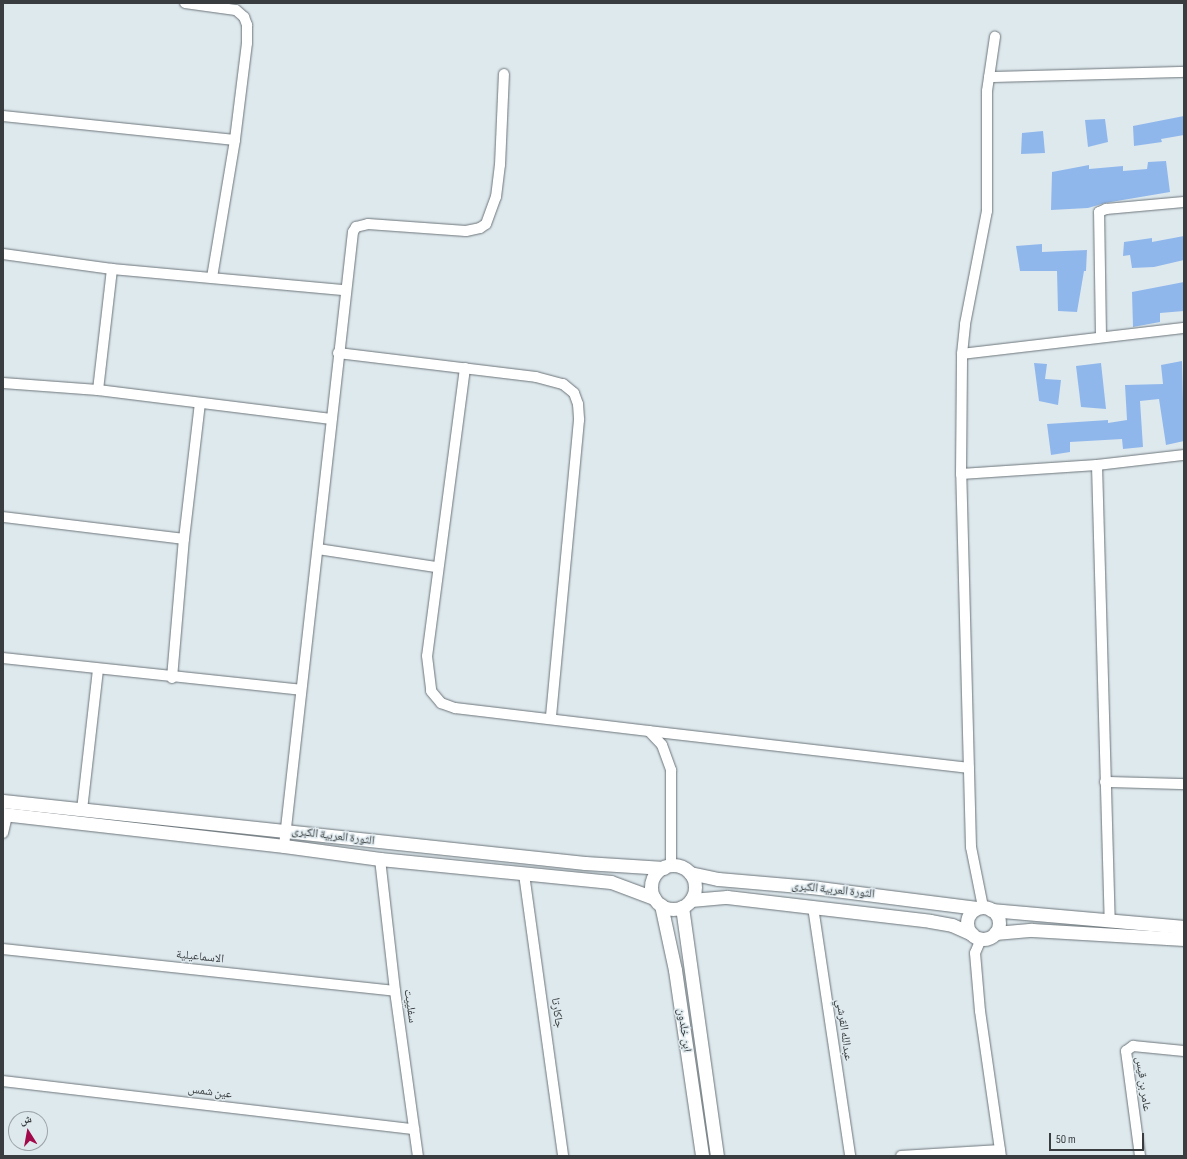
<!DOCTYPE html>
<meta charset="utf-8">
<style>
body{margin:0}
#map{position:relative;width:1187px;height:1159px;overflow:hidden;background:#dee9ee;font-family:"Sofia Sans Condensed","Noto Naskh Arabic",sans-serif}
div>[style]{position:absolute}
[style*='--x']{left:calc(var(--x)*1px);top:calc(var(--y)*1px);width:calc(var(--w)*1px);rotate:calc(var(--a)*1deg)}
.building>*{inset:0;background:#90b7ec}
.roads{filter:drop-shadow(0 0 1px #6c757a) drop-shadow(0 0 1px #6c757a)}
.minor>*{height:10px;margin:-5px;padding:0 5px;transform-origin:5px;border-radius:5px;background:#fff}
.tertiary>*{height:13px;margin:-6.5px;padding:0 6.5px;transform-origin:6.5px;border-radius:6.5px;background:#fff}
.tertiary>.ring{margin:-6.5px;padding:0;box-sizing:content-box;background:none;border:13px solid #fff;border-radius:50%}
span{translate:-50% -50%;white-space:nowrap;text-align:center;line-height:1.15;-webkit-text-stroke:3px #dee9ee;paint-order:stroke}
.street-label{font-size:12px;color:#393d3f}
.frame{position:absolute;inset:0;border:4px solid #393d3f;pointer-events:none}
.north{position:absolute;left:8px;top:1111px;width:40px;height:40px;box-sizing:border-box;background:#dee9ee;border:1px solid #9ca4a8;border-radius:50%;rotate:349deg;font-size:11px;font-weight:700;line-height:16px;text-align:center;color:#393d3f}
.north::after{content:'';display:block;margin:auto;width:14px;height:18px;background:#a1094b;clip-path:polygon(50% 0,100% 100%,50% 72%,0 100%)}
.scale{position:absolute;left:1049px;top:1133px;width:95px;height:18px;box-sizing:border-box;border:2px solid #393d3f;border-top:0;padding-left:5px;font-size:12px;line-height:14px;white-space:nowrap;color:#393d3f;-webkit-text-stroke:3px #dee9ee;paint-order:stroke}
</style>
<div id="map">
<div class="building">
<div style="clip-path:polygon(1184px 116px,1184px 135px,1161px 139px,1162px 142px,1134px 146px,1133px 126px)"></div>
<div style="clip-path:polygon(1105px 119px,1108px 142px,1088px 147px,1085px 120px)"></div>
<div style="clip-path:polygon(1043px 131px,1045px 153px,1021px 154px,1022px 133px)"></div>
<div style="clip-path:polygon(1166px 161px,1170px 192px,1105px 203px,1088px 208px,1051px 210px,1052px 172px,1089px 165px,1089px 169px,1123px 166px,1123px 171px,1147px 169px,1148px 162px)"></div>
<div style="clip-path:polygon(1184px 236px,1184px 260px,1154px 267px,1132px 268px,1130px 255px,1123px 256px,1124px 242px,1152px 238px,1152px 242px)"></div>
<div style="clip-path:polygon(1042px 244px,1042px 252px,1087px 250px,1086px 271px,1084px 271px,1077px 312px,1058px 311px,1057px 271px,1020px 271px,1016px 246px)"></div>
<div style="clip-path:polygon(1184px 282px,1184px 311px,1160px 313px,1160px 322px,1133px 327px,1132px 292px)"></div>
<div style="clip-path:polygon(1182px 361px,1184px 441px,1166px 445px,1159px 399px,1140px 401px,1143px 447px,1123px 449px,1122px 439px,1070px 442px,1070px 452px,1051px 455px,1047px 424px,1108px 420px,1108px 423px,1127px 420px,1125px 385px,1163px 384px,1161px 365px)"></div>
<div style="clip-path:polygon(1034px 363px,1047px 364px,1045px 379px,1061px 380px,1058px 405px,1039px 401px)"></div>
<div style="clip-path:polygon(1101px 363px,1106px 409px,1081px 407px,1076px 366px)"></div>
</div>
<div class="roads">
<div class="minor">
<div style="--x:185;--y:3;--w:51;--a:7.8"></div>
<div style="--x:236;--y:10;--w:11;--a:41"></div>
<div style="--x:244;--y:17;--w:9;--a:69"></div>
<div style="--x:247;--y:25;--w:18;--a:90"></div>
<div style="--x:247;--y:43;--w:98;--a:97.1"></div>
<div style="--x:235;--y:140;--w:139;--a:99.5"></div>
<div style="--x:989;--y:77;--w:195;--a:-1.5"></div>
<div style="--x:3;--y:116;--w:233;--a:5.9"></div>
<div style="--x:3;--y:254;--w:110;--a:7.8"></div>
<div style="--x:112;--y:269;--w:234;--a:5.2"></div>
<div style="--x:1101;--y:336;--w:124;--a:-90.9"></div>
<div style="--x:1099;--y:212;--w:8;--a:-23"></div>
<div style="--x:1106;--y:209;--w:78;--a:-5.1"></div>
<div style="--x:338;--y:353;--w:199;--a:6.9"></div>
<div style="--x:536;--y:377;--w:28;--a:15"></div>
<div style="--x:563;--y:384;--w:14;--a:39"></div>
<div style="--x:574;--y:393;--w:12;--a:70"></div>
<div style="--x:578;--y:404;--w:16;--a:86"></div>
<div style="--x:579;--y:420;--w:299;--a:95.4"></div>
<div style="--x:962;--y:354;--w:224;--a:-6.7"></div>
<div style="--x:465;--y:368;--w:290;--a:97.5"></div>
<div style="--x:427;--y:656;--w:35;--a:83"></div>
<div style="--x:431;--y:691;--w:16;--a:50"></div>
<div style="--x:441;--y:703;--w:15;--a:20"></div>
<div style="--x:455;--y:708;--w:195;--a:6.8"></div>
<div style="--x:649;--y:731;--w:19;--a:47"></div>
<div style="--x:662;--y:745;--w:27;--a:70"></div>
<div style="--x:671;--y:770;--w:96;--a:90"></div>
<div style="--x:3;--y:383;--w:95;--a:4.2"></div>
<div style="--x:98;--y:390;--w:235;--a:7.1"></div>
<div style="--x:98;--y:390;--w:122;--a:-83.4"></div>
<div style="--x:1097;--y:465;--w:457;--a:88.4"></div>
<div style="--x:961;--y:474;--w:136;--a:-3.8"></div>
<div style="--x:1097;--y:465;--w:88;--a:-6.6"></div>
<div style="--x:3;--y:517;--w:182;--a:6.9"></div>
<div style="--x:318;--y:549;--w:119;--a:8.7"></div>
<div style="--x:3;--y:658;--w:299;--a:6.1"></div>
<div style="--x:172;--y:678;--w:140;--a:-85.1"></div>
<div style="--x:184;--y:539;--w:137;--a:-83.3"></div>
<div style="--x:649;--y:731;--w:322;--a:6.6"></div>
<div style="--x:1105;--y:782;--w:79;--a:1.5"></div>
<div style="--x:82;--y:810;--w:141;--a:-83.5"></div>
<div style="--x:3;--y:833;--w:18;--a:-77"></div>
<div style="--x:284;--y:846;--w:618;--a:-83.59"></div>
<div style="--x:353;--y:232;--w:6;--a:-59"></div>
<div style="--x:356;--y:227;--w:12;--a:-14"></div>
<div style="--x:368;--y:224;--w:98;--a:4.1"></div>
<div style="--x:466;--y:231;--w:14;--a:-12"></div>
<div style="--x:480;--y:228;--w:7;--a:-34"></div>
<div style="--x:486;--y:224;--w:29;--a:-70"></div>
<div style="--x:496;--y:197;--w:32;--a:-83"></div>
<div style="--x:500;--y:165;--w:91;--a:-87.5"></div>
<div style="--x:380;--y:859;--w:133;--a:83.5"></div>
<div style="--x:395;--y:991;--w:167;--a:82.1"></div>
<div style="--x:524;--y:874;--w:285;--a:82.1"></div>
<div style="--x:813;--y:907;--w:252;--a:81.5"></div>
<div style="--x:983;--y:907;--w:61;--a:-101.3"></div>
<div style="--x:971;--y:847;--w:373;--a:-91.5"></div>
<div style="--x:961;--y:474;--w:120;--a:-89.5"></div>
<div style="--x:962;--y:354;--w:30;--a:-84"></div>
<div style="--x:965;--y:324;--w:115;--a:-79"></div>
<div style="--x:987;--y:211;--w:120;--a:-90"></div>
<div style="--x:987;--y:91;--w:55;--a:-81.6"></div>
<div style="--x:981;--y:939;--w:15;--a:113"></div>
<div style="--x:975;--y:953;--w:58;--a:85.1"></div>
<div style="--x:980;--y:1011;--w:147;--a:81.8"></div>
<div style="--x:3;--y:949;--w:394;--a:6.1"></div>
<div style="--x:3;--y:1081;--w:414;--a:6.7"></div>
<div style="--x:901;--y:1156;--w:99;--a:-3.5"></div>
<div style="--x:1140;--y:1156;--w:106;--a:-97.6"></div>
<div style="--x:1126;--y:1051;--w:9;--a:-36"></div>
<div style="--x:1133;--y:1046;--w:51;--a:5.6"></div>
</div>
<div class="tertiary">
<div style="--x:3;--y:801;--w:585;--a:6.08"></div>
<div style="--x:585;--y:863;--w:79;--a:3.6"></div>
<div style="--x:3;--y:814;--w:283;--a:6.5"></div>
<div style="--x:284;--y:846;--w:97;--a:7.7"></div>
<div style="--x:380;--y:859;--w:232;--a:5.7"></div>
<div style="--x:611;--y:882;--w:46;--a:20.4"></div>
<div class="ring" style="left:651px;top:865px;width:31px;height:31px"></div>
<div style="--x:690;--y:873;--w:29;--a:12"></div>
<div style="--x:718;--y:879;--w:93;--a:4.9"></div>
<div style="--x:811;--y:887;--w:167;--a:7.2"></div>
<div style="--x:691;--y:900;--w:36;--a:-5"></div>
<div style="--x:727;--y:897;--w:204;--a:6.7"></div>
<div style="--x:930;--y:921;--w:22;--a:10"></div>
<div style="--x:952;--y:925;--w:22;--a:24"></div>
<div style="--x:661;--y:905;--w:66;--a:77.8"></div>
<div style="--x:675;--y:970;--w:188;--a:81.7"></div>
<div style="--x:682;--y:907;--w:251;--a:82"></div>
<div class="ring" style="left:967px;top:907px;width:19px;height:19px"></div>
<div style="--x:991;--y:910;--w:194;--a:5"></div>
<div style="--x:995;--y:933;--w:37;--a:-5"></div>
<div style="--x:1032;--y:930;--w:152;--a:3.4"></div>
</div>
</div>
<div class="street-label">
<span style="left:333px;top:836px;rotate:7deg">الثورة العربية الكبرى</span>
<span style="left:833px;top:890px;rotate:6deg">الثورة العربية الكبرى</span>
<span style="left:200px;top:957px;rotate:6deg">الاسماعيلية</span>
<span style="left:410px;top:1006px;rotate:82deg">سفلييت</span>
<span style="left:557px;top:1013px;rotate:82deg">جاكارتا</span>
<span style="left:684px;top:1030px;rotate:82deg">ابن خلدون</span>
<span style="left:844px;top:1030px;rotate:82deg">عبدالله القرشي</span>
<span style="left:1143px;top:1084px;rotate:82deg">عامر بن قيس</span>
<span style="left:210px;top:1092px;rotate:7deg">عين شمس</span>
</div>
<div class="frame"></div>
<div class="north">ش</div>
<div class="scale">50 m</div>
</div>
